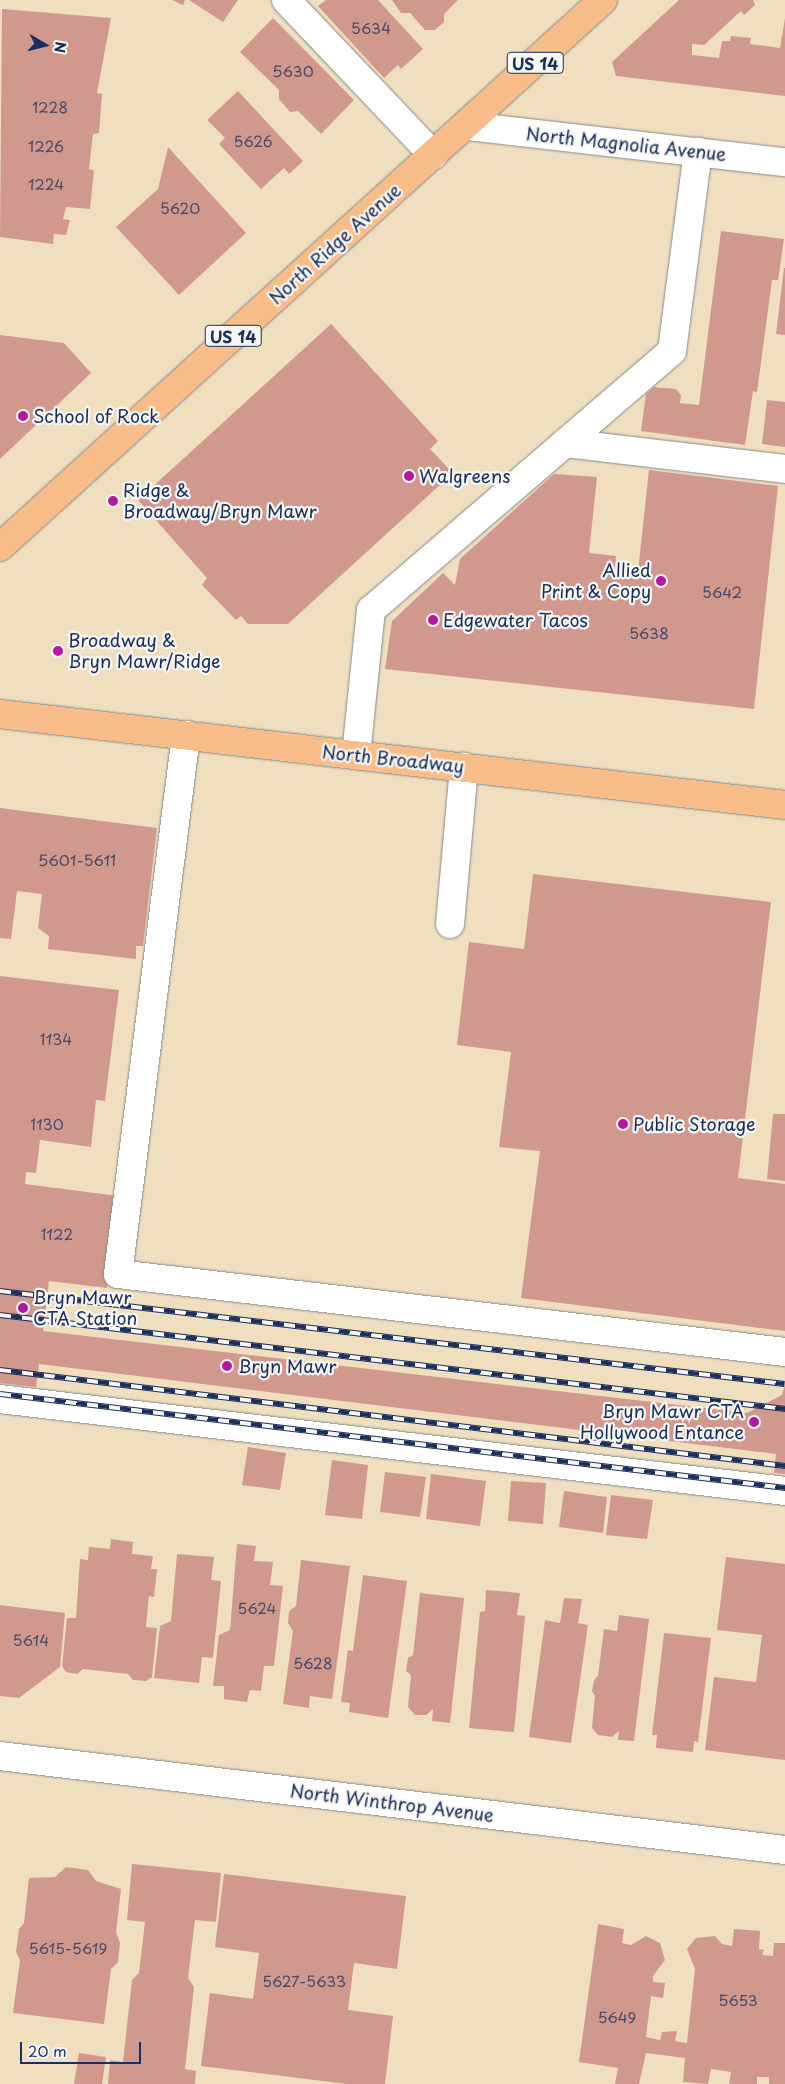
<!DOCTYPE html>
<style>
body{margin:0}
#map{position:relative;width:785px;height:2084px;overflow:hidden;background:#efdfbf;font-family:"Playpen Sans",sans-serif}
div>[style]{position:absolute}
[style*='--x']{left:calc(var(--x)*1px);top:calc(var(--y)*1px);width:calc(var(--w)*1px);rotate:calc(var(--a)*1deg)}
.building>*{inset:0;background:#d1998e}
.roads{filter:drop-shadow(0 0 1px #85878e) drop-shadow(0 0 1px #85878e)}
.minor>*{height:28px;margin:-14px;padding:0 14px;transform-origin:14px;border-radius:14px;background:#fff}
.major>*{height:28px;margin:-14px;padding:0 14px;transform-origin:14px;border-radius:14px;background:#f8bd88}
.rail>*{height:5.5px;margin-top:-2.75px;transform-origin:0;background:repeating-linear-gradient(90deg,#f6f6f2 0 11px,#1b2f5e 0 22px);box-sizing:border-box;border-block:1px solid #1b2f5e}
.dots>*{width:14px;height:14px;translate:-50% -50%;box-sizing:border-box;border:2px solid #f6f6f2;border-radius:50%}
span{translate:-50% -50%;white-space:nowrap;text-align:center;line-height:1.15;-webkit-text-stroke:4.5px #f6f6f2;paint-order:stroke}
.number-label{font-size:15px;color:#484a6a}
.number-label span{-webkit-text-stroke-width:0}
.shield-label span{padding:1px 4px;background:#f6f6f2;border:1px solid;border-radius:4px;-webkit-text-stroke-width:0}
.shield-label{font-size:16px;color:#1b2f5e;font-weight:700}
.street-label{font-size:18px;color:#1b2f5e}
.poi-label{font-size:18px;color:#1b2f5e}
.left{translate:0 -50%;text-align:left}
.right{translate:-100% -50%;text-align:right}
.north{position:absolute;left:20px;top:20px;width:50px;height:50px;-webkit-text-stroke:4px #f6f6f2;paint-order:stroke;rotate:98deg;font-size:14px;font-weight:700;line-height:20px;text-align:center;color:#1b2f5e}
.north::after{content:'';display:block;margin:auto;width:18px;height:22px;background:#1b2f5e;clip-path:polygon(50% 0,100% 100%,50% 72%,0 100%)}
.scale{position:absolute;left:20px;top:2042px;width:121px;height:22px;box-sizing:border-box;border:2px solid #1b2f5e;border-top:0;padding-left:6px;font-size:15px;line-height:18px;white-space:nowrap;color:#1b2f5e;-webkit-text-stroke:4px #f6f6f2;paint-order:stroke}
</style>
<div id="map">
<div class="building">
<div style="clip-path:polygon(172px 0,185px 0,183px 5px)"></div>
<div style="clip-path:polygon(189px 0,238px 0,223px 22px)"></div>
<div style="clip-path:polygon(326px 0,378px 0,423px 49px,401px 69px,398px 65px,384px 78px,318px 6px)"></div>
<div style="clip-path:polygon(392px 0,458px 0,444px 14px,444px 22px,435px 30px,425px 30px,410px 13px,401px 13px)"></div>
<div style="clip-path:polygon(679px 0,753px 0,755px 5px,744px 15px,741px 11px,704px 45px,692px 44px,692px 55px,719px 58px,722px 41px,730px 41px,731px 36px,751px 38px,750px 44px,780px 48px,785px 18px,785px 96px,616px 76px,612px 62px)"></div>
<div style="clip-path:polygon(2px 9px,111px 18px,97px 93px,102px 94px,99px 133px,93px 134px,89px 169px,94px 170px,90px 209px,66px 207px,63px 219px,70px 220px,66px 235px,54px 234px,53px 244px,0 237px)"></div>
<div style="clip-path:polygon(273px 18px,354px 100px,321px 134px,298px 111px,290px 112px,279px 99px,279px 90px,240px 52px)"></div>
<div style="clip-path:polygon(238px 91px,303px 161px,289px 174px,284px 168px,261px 189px,219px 144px,225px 138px,207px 120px)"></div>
<div style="clip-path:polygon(168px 147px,246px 233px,179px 295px,116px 227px,158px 189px)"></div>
<div style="clip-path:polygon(721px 231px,784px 239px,778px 280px,772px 280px,757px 392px,753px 391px,745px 445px,641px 431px,646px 394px,654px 387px,676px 389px,681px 395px,680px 403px,699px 405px)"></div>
<div style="clip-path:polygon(784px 268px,785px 268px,785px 335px,776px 334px)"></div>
<div style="clip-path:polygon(331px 324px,438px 441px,430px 449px,453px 473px,288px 624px,248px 624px,241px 616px,236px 620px,202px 585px,207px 578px,138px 500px)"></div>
<div style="clip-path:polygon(0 335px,64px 343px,91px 373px,0 459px)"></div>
<div style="clip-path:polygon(767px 400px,785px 402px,785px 447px,762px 444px)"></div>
<div style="clip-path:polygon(649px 470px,778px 486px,754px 709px,385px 669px,392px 621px,443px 573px,455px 585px,460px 559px,554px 474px,597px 477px,589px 553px,616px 556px,615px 569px,638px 571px)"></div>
<div style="clip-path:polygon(0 808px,157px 828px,143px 946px,136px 946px,136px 959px,48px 949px,49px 936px,38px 928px,42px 894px,17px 891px,11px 939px,0 938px)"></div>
<div style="clip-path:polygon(533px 874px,771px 902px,738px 1178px,785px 1184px,785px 1331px,521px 1298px,540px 1151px,499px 1147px,511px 1052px,457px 1045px,469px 942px,524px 949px)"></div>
<div style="clip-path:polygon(0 976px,119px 990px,105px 1101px,96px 1100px,91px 1147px,40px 1140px,36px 1173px,26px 1172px,25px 1184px,118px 1196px,107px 1288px,49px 1281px,43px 1331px,747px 1413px,782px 1395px,785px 1385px,785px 1474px,774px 1473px,776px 1454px,39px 1364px,36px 1387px,0 1383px)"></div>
<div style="clip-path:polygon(773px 1114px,785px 1114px,785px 1181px,767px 1179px)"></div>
<div style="clip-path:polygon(248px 1447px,286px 1453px,280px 1490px,242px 1485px)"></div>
<div style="clip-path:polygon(332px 1460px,368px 1465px,362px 1519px,325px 1515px)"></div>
<div style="clip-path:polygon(385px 1472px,426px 1477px,420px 1517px,380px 1512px)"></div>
<div style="clip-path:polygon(431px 1474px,486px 1481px,480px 1526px,426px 1519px)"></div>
<div style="clip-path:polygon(511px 1481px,546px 1483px,543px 1524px,508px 1521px)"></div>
<div style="clip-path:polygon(564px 1491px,607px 1497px,603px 1533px,559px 1527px)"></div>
<div style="clip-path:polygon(611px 1495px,653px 1500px,647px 1539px,606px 1535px)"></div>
<div style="clip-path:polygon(111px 1539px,133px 1542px,132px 1554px,153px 1556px,151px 1569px,157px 1569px,154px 1597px,149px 1596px,146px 1627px,157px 1628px,152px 1677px,146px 1681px,133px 1680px,128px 1674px,83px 1669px,77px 1674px,66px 1672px,62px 1666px,67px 1618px,76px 1618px,80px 1559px,88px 1560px,89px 1547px,110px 1549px)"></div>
<div style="clip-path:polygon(237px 1544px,256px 1546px,254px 1561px,273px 1562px,270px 1585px,283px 1586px,274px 1666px,264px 1666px,261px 1691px,250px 1690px,247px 1702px,224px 1699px,224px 1686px,213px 1686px,219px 1635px,230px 1630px)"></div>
<div style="clip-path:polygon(177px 1554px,214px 1557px,211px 1580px,221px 1581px,213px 1658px,202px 1657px,199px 1683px,154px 1678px,160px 1626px,171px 1621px)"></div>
<div style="clip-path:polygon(726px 1557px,785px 1564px,785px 1760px,705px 1750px,714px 1677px,756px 1682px,762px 1635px,717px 1630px)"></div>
<div style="clip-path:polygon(301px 1560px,350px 1566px,332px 1699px,310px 1696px,309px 1708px,283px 1704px,293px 1631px,288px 1623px,289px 1611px,296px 1606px)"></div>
<div style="clip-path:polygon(363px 1575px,407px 1581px,388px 1718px,349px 1712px,350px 1703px,341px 1702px,348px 1650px,353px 1651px)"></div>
<div style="clip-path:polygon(486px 1590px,520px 1593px,517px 1615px,525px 1616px,514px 1732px,469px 1728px,480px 1612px,485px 1611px)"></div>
<div style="clip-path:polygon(420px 1593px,464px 1598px,450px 1723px,432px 1721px,433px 1709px,426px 1715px,415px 1715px,408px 1707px,411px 1675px,406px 1671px,408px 1658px,413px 1655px)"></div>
<div style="clip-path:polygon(564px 1598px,582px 1599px,578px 1623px,588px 1625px,571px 1743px,529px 1737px,545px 1620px,560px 1623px)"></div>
<div style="clip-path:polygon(0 1605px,65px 1613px,60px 1667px,19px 1698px,0 1696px)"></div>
<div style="clip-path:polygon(619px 1615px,649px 1619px,634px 1741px,618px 1740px,619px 1731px,612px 1737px,598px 1735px,592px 1728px,595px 1696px,592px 1691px,594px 1680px,598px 1676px,604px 1629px,617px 1631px)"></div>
<div style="clip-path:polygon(664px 1633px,711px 1638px,698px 1742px,694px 1741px,693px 1752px,656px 1748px,657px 1735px,652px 1735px)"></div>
<div style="clip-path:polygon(132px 1864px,221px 1873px,216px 1922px,195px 1920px,188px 1978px,194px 1987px,185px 2069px,196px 2071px,195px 2084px,108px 2084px,110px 2060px,123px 2062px,132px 1980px,139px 1973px,145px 1922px,127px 1920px)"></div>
<div style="clip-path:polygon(66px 1867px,88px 1870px,96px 1881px,121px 1889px,116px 1932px,120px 1943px,118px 1962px,111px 1969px,104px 2024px,13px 2013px,20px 1960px,16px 1952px,19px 1929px,24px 1923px,29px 1878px,55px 1877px)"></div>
<div style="clip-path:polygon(224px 1874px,406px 1896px,397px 1969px,354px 1963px,348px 2010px,393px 2016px,385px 2084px,347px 2084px,201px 2066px,210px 1993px,253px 1999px,259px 1953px,215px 1947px)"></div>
<div style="clip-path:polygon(598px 1924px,624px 1929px,622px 1943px,631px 1945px,646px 1936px,660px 1943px,665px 1960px,653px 1976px,653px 1982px,665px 1983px,663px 1998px,651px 1996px,646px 2037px,660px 2040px,662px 2032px,677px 2031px,675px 2041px,687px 2043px,695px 1969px,687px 1949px,696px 1938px,715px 1936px,722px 1944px,732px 1946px,734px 1929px,760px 1931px,759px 1949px,764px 1950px,762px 1955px,773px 1956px,774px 1943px,785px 1943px,785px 2084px,769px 2084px,769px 2077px,757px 2077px,757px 2084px,729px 2084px,731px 2072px,711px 2069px,708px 2084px,683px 2082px,685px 2058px,646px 2053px,639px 2084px,615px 2084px,618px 2068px,579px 2062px)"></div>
<div style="clip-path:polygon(79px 2053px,106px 2057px,102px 2084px,74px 2084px)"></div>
</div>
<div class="roads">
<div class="minor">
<div style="--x:286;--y:0;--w:214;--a:46.5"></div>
<div style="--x:467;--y:126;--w:320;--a:6.5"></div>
<div style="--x:565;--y:443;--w:222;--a:6.7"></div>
<div style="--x:186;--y:735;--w:543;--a:97.19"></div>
<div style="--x:118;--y:1274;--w:672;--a:6.67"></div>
<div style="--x:356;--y:755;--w:146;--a:-84.1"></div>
<div style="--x:371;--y:610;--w:397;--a:-40.7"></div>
<div style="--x:672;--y:351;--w:201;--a:-82.6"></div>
<div style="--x:450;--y:924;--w:158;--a:-84.9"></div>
<div style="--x:0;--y:1399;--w:790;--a:6.68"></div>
<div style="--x:0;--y:1756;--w:791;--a:6.83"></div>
</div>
<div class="major">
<div style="--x:0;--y:547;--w:814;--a:-42.21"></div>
<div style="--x:0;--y:714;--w:790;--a:6.61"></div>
</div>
</div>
<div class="rail">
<div style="--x:0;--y:1291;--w:790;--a:6.76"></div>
<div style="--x:0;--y:1315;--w:791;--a:6.83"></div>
<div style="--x:0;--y:1370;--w:791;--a:6.97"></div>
<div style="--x:0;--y:1394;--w:791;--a:6.83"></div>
</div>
<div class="dots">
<div style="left:23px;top:416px;background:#b5179e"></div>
<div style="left:409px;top:476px;background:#b5179e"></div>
<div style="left:113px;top:501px;background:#b5179e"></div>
<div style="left:661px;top:581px;background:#b5179e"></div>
<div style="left:433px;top:620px;background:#b5179e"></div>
<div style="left:58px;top:651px;background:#b5179e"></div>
<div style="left:623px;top:1124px;background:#b5179e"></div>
<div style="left:23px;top:1308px;background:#b5179e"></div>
<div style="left:227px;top:1366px;background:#b5179e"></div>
<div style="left:754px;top:1422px;background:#b5179e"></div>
</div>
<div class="number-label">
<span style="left:371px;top:28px">5634</span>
<span style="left:293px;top:71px">5630</span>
<span style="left:50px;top:107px">1228</span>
<span style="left:253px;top:141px">5626</span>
<span style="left:46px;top:146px">1226</span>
<span style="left:46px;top:184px">1224</span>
<span style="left:180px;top:208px">5620</span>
<span style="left:722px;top:592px">5642</span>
<span style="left:649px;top:633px">5638</span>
<span style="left:77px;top:860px">5601-5611</span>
<span style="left:56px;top:1039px">1134</span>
<span style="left:47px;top:1124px">1130</span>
<span style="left:57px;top:1234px">1122</span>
<span style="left:257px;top:1608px">5624</span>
<span style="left:31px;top:1640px">5614</span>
<span style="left:313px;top:1663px">5628</span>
<span style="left:68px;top:1948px">5615-5619</span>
<span style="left:304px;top:1981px">5627-5633</span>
<span style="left:738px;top:2000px">5653</span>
<span style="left:617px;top:2017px">5649</span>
</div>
<div class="shield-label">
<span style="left:535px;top:63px">US 14</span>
<span style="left:233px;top:336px">US 14</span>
</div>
<div class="street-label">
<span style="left:626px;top:144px;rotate:6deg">North Magnolia Avenue</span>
<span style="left:335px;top:244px;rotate:-42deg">North Ridge Avenue</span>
<span style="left:393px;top:759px;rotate:6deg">North Broadway</span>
<span style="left:392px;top:1803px;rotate:7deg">North Winthrop Avenue</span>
</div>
<div class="poi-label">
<span class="left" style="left:33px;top:416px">School of Rock</span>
<span class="left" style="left:419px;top:476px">Walgreens</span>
<span class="left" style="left:123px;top:501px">Ridge &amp;<br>Broadway/Bryn Mawr</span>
<span class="right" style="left:651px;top:581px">Allied<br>Print &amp; Copy</span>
<span class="left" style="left:443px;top:620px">Edgewater Tacos</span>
<span class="left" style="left:68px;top:651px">Broadway &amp;<br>Bryn Mawr/Ridge</span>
<span class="left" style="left:633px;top:1124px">Public Storage</span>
<span class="left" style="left:33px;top:1308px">Bryn Mawr<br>CTA Station</span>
<span class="left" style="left:238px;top:1366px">Bryn Mawr</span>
<span class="right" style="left:744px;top:1422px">Bryn Mawr CTA<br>Hollywood Entance</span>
</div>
<div class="north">N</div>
<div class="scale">20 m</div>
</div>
